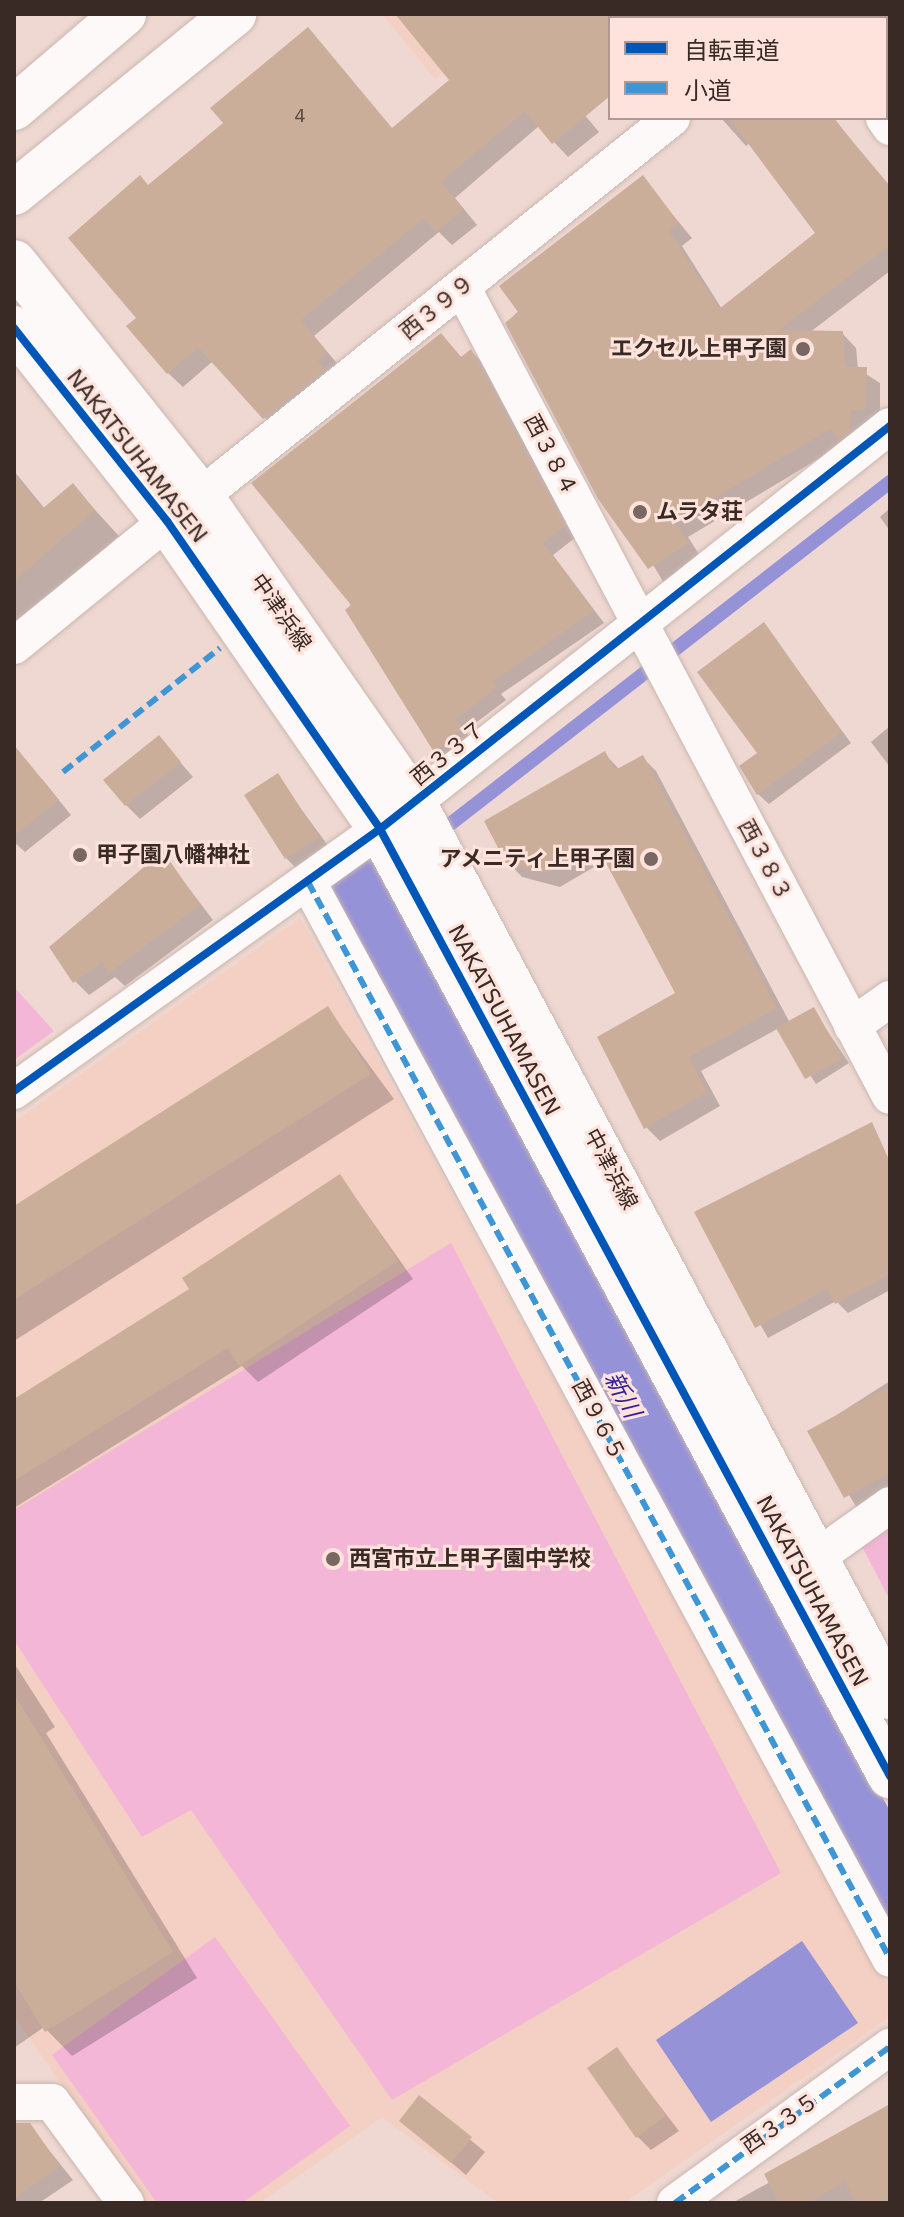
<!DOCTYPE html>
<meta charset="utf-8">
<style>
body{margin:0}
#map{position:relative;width:904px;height:2217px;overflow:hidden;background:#efd8d1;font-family:"DejaVu Sans","Noto Sans JP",sans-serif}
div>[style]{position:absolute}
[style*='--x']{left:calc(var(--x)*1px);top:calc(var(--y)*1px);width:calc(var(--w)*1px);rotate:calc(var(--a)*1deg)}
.built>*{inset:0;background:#f4cfc3}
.green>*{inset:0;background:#f3b6d6}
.water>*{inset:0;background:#9692d7}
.shadow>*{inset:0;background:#0003}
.stream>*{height:14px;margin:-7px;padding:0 7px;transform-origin:7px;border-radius:7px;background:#9692d7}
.river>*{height:78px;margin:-39px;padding:0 39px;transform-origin:39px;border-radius:39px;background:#9692d7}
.building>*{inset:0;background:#cbae9a}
.roads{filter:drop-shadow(0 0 2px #c9b7b1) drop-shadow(0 0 2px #c9b7b1)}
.street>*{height:36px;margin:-18px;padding:0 18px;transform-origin:18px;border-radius:18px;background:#fdf9f8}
.secondary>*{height:44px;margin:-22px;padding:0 22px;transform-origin:22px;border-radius:22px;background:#fdf9f8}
.highway>*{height:44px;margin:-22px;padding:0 22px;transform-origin:22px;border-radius:22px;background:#fdf9f8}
.quiet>*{height:6px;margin-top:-3px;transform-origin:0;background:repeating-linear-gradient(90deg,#3e96d6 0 12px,transparent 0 18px)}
.cycleway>*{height:8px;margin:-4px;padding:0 4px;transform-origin:4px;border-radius:4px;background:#0057b8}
.dots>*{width:22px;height:22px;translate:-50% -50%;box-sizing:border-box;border:4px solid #fde3db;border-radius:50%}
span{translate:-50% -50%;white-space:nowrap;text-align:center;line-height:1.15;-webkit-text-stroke:6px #fde3db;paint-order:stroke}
.number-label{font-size:18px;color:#5e4b42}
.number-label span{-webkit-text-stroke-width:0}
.street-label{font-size:22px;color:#3a2a25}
.poi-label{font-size:22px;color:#3a2a25;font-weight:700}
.right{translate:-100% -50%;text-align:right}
.left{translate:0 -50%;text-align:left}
.water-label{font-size:24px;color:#322099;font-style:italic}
.frame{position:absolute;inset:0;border:16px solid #3a2a25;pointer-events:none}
.legend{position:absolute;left:608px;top:16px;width:280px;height:104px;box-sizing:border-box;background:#fde3db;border:2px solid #af9992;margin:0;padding:10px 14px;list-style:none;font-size:24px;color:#3a2a25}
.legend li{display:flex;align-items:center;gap:16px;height:40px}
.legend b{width:40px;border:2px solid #af9992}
</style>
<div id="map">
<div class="built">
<div style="clip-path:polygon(382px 14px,513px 14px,435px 79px)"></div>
<div style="clip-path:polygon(300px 918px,890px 1990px,887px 2019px,624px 2203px,498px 2203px,382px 2117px,260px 2203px,144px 2203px,14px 2016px,14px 1122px)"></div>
</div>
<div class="green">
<div style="clip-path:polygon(14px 987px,54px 1031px,14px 1060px)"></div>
<div style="clip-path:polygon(451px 1243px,781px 1873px,392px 2100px,191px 1810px,142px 1837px,14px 1640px,14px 1510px)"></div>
<div style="clip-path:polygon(890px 1526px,890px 1600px,861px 1545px)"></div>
<div style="clip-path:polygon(215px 1937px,350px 2126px,242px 2203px,157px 2203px,52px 2055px)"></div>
</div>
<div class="water">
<div style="clip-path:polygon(802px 1941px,858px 2023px,711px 2122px,656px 2040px)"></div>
</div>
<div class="shadow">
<div style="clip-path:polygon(397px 14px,698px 14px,610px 18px,610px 82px,578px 107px,599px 132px,568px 157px,539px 126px,455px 198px,477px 225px,452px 245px,439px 232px,314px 336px,341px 368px,279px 433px,213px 361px,183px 387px,168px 373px,139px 318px,149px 187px,226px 123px,308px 30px,393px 130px,451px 80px)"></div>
<div style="clip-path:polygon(721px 118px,834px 118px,890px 190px,890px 271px,809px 333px,842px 333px,856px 348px,858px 369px,880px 383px,880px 422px,688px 537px,702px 559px,664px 583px,507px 323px,642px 178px,692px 238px,682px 246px,722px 309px,818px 233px,750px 143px,746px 146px)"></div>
<div style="clip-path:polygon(441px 335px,462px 358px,471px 351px,482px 362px,575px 538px,553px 555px,604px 623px,501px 694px,506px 700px,465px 731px,473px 741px,447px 762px,348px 611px)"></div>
<div style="clip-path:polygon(14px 471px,45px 509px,73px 486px,119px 536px,14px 629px)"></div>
<div style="clip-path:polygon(890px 508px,890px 531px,880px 517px)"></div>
<div style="clip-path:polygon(764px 625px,851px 743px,769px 804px,758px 794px)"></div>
<div style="clip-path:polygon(890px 726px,890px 767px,871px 742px)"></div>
<div style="clip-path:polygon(159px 738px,193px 777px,140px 819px,126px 805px)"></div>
<div style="clip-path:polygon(605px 754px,620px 770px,642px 757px,656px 771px,790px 1023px,813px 1010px,849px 1063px,816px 1084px,779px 1028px,701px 1071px,720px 1106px,660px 1141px,646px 1127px,677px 994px,606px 860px,560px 887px,522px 877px,508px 862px)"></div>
<div style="clip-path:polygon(277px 776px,332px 851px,300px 872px,286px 858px)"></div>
<div style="clip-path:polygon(14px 777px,42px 779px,71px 815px,25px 852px,14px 842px)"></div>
<div style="clip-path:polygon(163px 854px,213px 920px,125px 986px,115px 977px,89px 995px,75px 981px)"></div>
<div style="clip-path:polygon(328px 1009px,394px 1099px,14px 1341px,14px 1207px)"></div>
<div style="clip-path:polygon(890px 1171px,890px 1290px,848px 1313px,836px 1301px,768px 1338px,697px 1213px)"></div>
<div style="clip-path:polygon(340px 1176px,413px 1279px,258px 1382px,242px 1366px,14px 1508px,14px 1401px,192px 1290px)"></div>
<div style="clip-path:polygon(890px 1381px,890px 1491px,857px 1508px,810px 1432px)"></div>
<div style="clip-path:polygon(14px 1663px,55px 1727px,46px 1733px,197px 1978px,72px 2056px,44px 2027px,14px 2048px)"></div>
<div style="clip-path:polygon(617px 2050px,679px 2131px,651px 2150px,637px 2136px)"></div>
<div style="clip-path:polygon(420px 2098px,485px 2152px,466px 2175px,402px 2121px)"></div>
<div style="clip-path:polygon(890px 2107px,890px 2203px,732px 2203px,770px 2182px)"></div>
<div style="clip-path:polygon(32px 2129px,73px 2180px,39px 2203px,14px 2203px,14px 2142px)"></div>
</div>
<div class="stream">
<div style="--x:850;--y:14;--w:5;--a:53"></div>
<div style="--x:886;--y:64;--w:7;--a:56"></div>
<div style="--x:449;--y:825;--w:559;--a:-37.87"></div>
</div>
<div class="river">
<div style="--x:360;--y:894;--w:98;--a:65.3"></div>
<div style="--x:401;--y:983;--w:1034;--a:61.77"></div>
</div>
<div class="building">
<div style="clip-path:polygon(395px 14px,610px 14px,610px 96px,552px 144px,525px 111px,441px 182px,464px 209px,436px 232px,424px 218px,301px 320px,327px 352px,318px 361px,325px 370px,263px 419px,198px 347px,167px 374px,126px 326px,136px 318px,68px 238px,140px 175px,148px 185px,223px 123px,210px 108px,308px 27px,392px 128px,449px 80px)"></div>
<div style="clip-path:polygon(729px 118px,833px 118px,890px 186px,890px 245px,779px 330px,843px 331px,845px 367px,867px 367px,866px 408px,851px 411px,850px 431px,839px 439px,830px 429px,675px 522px,689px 543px,648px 569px,598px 499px,505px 323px,518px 312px,499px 286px,643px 175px,679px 223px,669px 231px,719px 309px,815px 233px)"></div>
<div style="clip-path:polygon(441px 333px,461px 357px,471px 349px,565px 526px,543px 543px,594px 611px,492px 682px,496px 688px,456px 719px,463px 729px,434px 752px,345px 610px,351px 605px,251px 483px)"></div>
<div style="clip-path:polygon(14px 474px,42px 509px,73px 483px,95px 510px,14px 582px)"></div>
<div style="clip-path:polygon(764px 622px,842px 732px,757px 795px,739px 766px,757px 753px,697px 672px)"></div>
<div style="clip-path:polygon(159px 735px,181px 762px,125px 806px,103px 780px)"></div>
<div style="clip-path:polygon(14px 745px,59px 800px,14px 836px)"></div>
<div style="clip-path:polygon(605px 751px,615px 770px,643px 755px,777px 1008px,689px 1057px,707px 1092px,644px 1129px,597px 1037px,675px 993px,596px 844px,545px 873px,506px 863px,484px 821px)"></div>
<div style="clip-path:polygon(278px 773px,319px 837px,285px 859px,244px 795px)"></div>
<div style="clip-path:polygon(163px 851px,200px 905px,109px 973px,102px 963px,73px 983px,49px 947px)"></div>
<div style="clip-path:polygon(328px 1006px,371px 1074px,14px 1300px,14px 1206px)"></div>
<div style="clip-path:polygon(814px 1007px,843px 1059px,805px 1079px,776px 1028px)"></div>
<div style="clip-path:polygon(872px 1122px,890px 1162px,890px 1274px,835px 1304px,827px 1289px,755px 1328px,694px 1212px)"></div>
<div style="clip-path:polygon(340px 1174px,398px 1261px,239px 1366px,228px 1348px,14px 1481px,14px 1399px,189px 1289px,182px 1278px)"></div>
<div style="clip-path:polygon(890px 1386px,890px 1473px,844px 1498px,807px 1431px)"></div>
<div style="clip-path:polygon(14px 1694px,173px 1952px,45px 2032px,14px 1982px)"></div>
<div style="clip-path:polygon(617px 2047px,666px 2116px,636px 2138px,587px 2068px)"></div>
<div style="clip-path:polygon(419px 2095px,472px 2137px,451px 2163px,399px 2121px)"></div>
<div style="clip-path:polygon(890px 2104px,890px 2203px,856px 2203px,845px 2182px,807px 2203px,779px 2203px,764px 2174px)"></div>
<div style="clip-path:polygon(14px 2123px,30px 2123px,60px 2166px,14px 2199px)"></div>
</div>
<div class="roads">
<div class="street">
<div style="--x:795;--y:18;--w:6;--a:-39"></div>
<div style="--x:884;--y:118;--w:11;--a:56"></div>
<div style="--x:462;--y:287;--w:915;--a:62.12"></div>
<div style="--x:201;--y:496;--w:604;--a:-38.75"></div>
<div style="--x:14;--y:646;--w:198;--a:-39.2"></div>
<div style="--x:308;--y:882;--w:1224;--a:61.61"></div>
<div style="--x:852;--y:1026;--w:47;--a:-35.4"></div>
<div style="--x:14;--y:1091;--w:450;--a:-35.6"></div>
<div style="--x:380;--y:829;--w:650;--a:-38.32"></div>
<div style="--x:793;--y:1574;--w:119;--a:-35.4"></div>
<div style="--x:14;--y:2102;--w:38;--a:0"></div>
<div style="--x:52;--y:2102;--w:125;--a:53.8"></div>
<div style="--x:675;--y:2203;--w:266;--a:-36"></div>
</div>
<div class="secondary">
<div style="--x:14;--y:262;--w:300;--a:51.4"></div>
<div style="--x:201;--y:496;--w:374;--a:55.2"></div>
<div style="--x:414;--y:803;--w:1013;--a:61.97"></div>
<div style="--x:14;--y:328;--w:246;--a:51.6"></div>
<div style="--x:167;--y:521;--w:374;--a:55.3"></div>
<div style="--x:380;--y:829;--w:1076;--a:61.7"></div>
</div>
<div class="highway">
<div style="--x:14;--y:108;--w:145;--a:-40.5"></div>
<div style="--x:14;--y:193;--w:284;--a:-39.1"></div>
</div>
</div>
<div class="quiet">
<div style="--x:63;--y:772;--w:200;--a:-38.3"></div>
<div style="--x:308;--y:882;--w:1224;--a:61.61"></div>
<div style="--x:675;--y:2203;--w:266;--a:-36"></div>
</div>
<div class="cycleway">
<div style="--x:14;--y:328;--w:246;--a:51.6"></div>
<div style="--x:167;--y:521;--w:374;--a:55.3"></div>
<div style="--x:380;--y:829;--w:1076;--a:61.7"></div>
<div style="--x:14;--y:1091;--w:450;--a:-35.6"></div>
<div style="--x:380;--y:829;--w:650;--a:-38.32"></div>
</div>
<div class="dots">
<div style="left:803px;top:349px;background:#796761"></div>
<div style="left:640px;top:512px;background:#796761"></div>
<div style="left:80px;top:855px;background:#796761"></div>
<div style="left:651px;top:859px;background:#796761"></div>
<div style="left:333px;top:1559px;background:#796761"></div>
</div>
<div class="number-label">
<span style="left:300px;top:116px">4</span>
</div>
<div class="street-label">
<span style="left:437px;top:307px;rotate:-39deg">西３９９</span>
<span style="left:551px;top:455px;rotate:62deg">西３８４</span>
<span style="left:137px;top:456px;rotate:52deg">NAKATSUHAMASEN</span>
<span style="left:281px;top:612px;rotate:55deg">中津浜線</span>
<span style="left:448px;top:753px;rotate:-39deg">西３３７</span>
<span style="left:765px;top:860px;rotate:62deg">西３８３</span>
<span style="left:504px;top:1020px;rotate:62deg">NAKATSUHAMASEN</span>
<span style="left:611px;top:1169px;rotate:62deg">中津浜線</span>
<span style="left:599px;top:1420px;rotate:62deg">西９６５</span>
<span style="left:812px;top:1591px;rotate:62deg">NAKATSUHAMASEN</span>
<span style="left:780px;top:2123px;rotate:-35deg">西３３５</span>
</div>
<div class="poi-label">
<span class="right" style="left:787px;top:349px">エクセル上甲子園</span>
<span class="left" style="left:656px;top:512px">ムラタ荘</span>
<span class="left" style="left:96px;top:855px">甲子園八幡神社</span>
<span class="right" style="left:635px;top:859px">アメニティ上甲子園</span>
<span class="left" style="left:349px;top:1559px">西宮市立上甲子園中学校</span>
</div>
<div class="water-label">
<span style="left:622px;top:1395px;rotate:62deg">新川</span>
</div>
<div class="frame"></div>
<ul class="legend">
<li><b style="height:10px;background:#0057b8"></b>自転車道</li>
<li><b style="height:10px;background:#3e96d6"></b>小道</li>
</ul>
</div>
